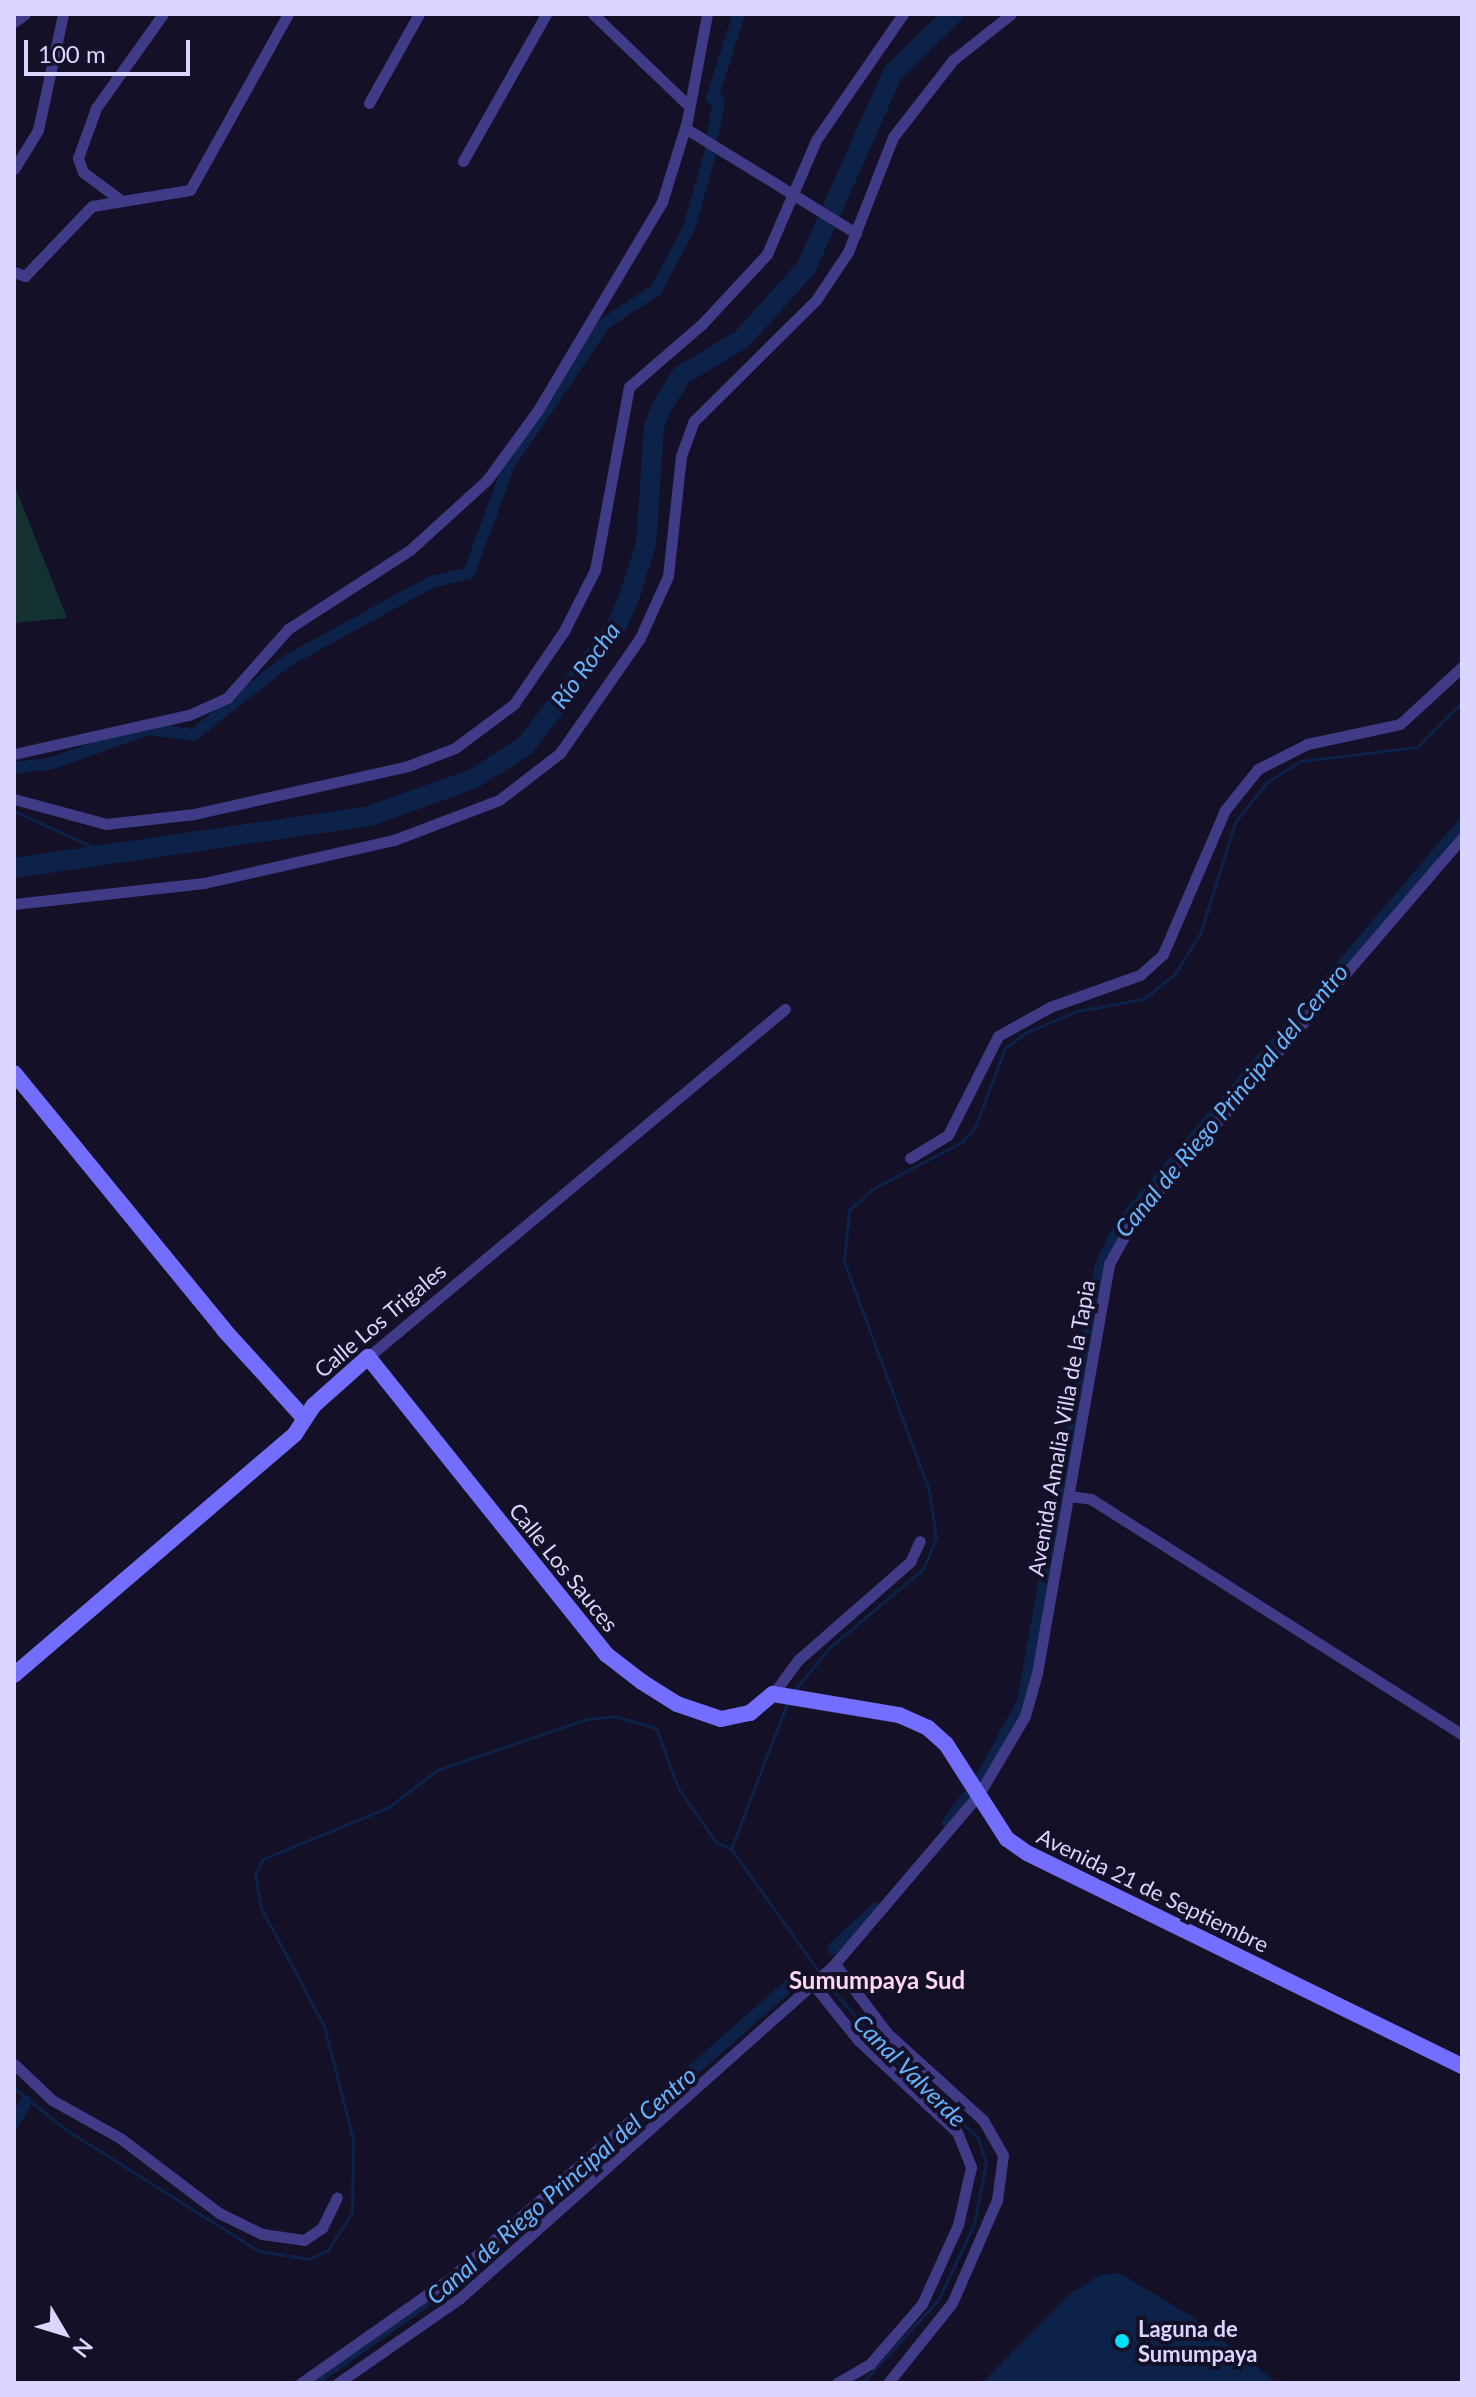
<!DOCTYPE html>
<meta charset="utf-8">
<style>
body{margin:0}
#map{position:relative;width:1476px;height:2397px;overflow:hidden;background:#141027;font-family:Lato,sans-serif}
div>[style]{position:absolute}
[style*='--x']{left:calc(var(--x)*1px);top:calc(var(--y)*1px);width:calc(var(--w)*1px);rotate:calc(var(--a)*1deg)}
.green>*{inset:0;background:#133131}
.water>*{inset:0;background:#0d2249}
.stream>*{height:3px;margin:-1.5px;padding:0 1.5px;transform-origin:1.5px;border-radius:1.5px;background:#0d2249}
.canal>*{height:12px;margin:-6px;padding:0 6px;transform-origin:6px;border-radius:6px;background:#0d2249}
.river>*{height:20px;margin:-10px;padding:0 10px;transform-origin:10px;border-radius:10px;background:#0d2249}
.street>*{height:11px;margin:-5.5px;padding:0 5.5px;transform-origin:5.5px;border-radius:5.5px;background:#3f3b86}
.secondary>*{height:16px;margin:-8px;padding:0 8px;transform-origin:8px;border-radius:8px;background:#746efe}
.dots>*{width:22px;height:22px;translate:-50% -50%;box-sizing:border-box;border:4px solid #141027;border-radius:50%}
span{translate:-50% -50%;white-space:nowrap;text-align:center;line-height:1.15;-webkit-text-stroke:8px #141027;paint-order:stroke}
.street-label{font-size:22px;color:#dbd6ff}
.poi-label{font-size:22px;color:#dbd6ff;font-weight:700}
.left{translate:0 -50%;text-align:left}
.water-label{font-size:24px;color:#65b4fe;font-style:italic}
.neighbourhood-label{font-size:24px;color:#ffd8f0;font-weight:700}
.frame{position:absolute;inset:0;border:16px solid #dbd6ff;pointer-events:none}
.north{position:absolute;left:24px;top:2293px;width:80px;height:80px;-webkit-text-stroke:6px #141027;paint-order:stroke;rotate:128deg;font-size:22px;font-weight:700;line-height:32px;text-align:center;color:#dbd6ff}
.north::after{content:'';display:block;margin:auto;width:28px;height:36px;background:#dbd6ff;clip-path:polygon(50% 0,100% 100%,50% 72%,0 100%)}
.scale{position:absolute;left:24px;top:40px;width:166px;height:36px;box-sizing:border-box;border:4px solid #dbd6ff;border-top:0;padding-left:10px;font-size:24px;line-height:28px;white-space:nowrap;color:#dbd6ff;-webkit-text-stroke:6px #141027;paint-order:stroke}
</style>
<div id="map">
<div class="green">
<div style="clip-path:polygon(14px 484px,67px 618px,14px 623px)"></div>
</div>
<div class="water">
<div style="clip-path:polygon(1119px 2273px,1191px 2316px,1277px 2383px,982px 2383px,1070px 2294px,1100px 2275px)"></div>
</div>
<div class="stream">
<div style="--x:14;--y:811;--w:87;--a:24.5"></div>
<div style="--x:93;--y:847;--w:29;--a:4"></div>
<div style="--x:792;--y:1693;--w:58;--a:-50.6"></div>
<div style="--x:829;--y:1648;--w:123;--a:-40"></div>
<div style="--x:923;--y:1569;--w:34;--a:-67"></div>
<div style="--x:936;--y:1538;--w:49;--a:-98.3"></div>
<div style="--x:929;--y:1490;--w:243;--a:-110.4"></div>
<div style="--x:844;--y:1262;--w:52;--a:-84.5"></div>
<div style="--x:849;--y:1210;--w:33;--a:-41"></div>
<div style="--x:874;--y:1188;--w:99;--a:-27.6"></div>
<div style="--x:962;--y:1142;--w:20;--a:-49"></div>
<div style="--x:975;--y:1127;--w:85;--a:-69.2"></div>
<div style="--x:1005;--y:1048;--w:25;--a:-37"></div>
<div style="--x:1025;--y:1033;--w:56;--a:-22.9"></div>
<div style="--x:1077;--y:1011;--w:67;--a:-10.3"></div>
<div style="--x:1143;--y:999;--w:39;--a:-38"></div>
<div style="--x:1174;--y:975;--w:49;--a:-57.6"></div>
<div style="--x:1200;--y:934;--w:117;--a:-72.6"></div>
<div style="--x:1235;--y:822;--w:51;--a:-51.3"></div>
<div style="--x:1267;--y:782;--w:40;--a:-32"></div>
<div style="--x:1301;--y:761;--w:117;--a:-6.9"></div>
<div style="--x:1417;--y:747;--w:64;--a:-45"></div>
<div style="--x:731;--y:1849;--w:156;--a:-69"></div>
<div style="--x:731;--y:1849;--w:151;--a:54.4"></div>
<div style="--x:823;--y:1979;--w:103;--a:48.9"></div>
<div style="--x:891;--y:2057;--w:119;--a:43"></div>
<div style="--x:978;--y:2138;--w:26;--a:72"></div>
<div style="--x:986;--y:2163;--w:62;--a:101.1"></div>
<div style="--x:974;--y:2224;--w:84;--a:115.3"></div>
<div style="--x:938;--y:2300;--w:113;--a:132.5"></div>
<div style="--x:14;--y:2088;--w:65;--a:38.8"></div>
<div style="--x:65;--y:2129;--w:229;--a:32.2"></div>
<div style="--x:259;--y:2251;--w:51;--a:9.1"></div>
<div style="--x:309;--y:2259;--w:21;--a:-25"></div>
<div style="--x:328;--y:2250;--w:45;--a:-57.7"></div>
<div style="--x:352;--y:2212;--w:73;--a:-89.2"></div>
<div style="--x:353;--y:2139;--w:117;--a:-104.4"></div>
<div style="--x:324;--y:2026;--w:134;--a:-118.1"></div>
<div style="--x:261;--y:1908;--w:35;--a:-100"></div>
<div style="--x:255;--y:1874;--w:17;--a:-62"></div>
<div style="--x:263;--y:1859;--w:136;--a:-22.4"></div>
<div style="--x:389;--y:1807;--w:61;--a:-37.6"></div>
<div style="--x:437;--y:1770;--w:158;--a:-18.8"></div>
<div style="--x:587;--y:1719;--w:27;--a:-6"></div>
<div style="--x:614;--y:1716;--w:44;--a:15.9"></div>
<div style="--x:656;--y:1728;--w:64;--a:69.9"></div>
<div style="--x:678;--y:1788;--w:66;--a:54.9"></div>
<div style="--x:716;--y:1842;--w:17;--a:25"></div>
</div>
<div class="canal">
<div style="--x:713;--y:134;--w:34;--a:-80"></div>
<div style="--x:719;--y:101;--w:8;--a:-157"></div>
<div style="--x:712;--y:98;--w:88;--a:-72.2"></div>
<div style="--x:14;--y:768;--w:38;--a:-7"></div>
<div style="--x:52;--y:763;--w:103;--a:-19.3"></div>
<div style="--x:149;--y:729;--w:44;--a:7.8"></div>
<div style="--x:193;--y:735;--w:120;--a:-38.2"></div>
<div style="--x:287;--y:661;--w:164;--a:-28.7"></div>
<div style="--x:431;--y:582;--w:39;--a:-13"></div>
<div style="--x:469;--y:573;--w:115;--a:-69.7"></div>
<div style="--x:509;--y:465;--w:170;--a:-56"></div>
<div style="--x:604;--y:324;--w:62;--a:-33.2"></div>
<div style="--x:656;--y:290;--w:70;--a:-62"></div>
<div style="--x:689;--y:228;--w:81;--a:-74.2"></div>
<div style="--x:981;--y:1779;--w:88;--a:-61.4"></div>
<div style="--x:1023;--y:1702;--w:445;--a:-79.9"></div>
<div style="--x:1101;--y:1264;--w:45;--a:-63.4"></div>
<div style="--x:1121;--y:1224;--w:525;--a:-49.48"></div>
<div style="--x:948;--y:1823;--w:32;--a:-54"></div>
<div style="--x:833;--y:1949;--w:60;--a:-43"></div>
<div style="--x:14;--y:2122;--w:24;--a:-60"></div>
<div style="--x:624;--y:2131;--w:236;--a:-41.4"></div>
<div style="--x:310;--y:2383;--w:173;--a:-35.3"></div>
</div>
<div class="river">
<div style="--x:14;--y:868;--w:359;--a:-8.3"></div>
<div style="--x:369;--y:816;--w:110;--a:-19.6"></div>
<div style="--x:473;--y:779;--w:62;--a:-32.4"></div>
<div style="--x:525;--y:746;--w:148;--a:-52.4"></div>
<div style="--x:615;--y:629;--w:35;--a:-66"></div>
<div style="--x:629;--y:597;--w:56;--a:-72.2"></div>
<div style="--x:646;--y:544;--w:117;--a:-86.1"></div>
<div style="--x:654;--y:427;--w:20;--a:-70"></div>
<div style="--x:661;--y:408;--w:39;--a:-58"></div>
<div style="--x:682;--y:375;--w:70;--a:-31"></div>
<div style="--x:742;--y:339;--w:96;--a:-48"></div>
<div style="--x:806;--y:268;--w:214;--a:-66"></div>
<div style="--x:893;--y:73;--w:84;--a:-44.5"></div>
</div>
<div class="street">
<div style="--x:593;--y:14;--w:132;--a:43.8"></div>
<div style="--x:14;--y:22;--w:14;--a:-36"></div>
<div style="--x:369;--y:103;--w:102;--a:-60.7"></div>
<div style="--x:685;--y:128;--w:201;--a:31.6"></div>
<div style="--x:463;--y:161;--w:169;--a:-60.5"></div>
<div style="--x:14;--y:169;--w:46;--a:-58.4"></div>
<div style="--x:38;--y:130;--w:119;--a:-77.8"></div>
<div style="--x:119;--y:199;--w:45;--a:-143.1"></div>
<div style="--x:83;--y:172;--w:15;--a:-110"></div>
<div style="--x:78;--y:158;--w:53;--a:-70.2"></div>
<div style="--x:96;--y:108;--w:115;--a:-54.5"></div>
<div style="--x:14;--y:272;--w:12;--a:20"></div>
<div style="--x:25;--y:276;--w:97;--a:-46.3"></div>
<div style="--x:92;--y:206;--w:99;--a:-9.3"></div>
<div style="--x:190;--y:190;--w:201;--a:-60.9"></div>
<div style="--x:14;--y:754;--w:179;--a:-12.6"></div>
<div style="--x:189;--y:715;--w:42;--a:-24.1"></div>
<div style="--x:227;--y:698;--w:92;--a:-48.5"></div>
<div style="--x:288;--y:629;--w:145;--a:-32.9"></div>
<div style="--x:410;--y:550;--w:104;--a:-42.3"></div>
<div style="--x:487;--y:480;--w:87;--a:-53.9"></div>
<div style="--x:538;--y:410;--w:242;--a:-59.2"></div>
<div style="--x:662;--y:202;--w:85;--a:-72.8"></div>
<div style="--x:687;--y:121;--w:109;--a:-79.4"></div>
<div style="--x:14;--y:799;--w:95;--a:15.2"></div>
<div style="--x:106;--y:824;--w:89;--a:-6.5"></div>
<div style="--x:194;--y:814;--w:219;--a:-12.6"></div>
<div style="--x:408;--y:766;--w:50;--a:-21"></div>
<div style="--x:455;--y:748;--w:74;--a:-36.7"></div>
<div style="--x:514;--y:704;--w:88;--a:-55.6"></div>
<div style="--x:564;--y:631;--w:68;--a:-63.1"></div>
<div style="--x:595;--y:570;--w:186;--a:-79.5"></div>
<div style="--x:629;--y:387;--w:96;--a:-40.8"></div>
<div style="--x:702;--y:324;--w:96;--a:-47.1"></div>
<div style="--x:767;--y:254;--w:124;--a:-66.7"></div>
<div style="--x:816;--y:140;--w:153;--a:-55.4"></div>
<div style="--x:14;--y:904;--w:191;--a:-6.3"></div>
<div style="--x:204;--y:883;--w:195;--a:-12.8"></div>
<div style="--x:394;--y:840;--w:112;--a:-20.9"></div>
<div style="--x:499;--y:800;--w:77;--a:-37.6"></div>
<div style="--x:560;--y:753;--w:140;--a:-55.2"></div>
<div style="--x:640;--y:638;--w:68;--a:-65.7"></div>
<div style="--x:668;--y:576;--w:121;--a:-83.8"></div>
<div style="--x:681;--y:456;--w:37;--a:-70"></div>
<div style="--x:694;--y:421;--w:172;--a:-44.8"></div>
<div style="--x:816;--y:300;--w:58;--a:-56.3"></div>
<div style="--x:848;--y:252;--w:123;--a:-68.6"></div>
<div style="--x:893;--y:137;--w:98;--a:-52.1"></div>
<div style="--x:953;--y:60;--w:74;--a:-38.4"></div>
<div style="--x:910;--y:1158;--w:44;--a:-31.2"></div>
<div style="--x:948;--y:1135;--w:111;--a:-63.2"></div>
<div style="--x:998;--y:1036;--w:60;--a:-29.1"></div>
<div style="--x:1050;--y:1007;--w:96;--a:-19.6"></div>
<div style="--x:1140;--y:975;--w:31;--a:-42"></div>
<div style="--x:1163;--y:954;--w:157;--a:-66.7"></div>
<div style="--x:1225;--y:810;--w:53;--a:-51.2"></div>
<div style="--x:1258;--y:769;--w:55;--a:-27"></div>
<div style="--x:1307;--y:744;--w:95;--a:-12.1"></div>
<div style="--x:1400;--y:724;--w:84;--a:-42.6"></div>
<div style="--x:368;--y:1357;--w:543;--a:-39.85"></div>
<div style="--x:1070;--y:1496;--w:21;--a:8"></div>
<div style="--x:1091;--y:1499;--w:439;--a:32.4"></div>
<div style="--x:773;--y:1694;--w:42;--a:-53.7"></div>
<div style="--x:798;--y:1660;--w:149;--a:-41.2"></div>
<div style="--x:910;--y:1562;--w:23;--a:-65"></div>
<div style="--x:835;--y:1964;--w:86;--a:53"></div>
<div style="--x:887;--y:2033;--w:130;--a:42.2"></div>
<div style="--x:983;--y:2120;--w:40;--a:60.3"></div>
<div style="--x:1003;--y:2155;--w:45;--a:97.6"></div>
<div style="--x:997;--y:2200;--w:112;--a:113.6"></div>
<div style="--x:952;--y:2303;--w:102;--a:128.7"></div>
<div style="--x:813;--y:1984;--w:72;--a:51.2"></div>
<div style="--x:858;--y:2040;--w:135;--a:42.9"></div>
<div style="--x:957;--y:2132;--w:38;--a:68"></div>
<div style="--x:971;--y:2167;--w:59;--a:102.6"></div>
<div style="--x:958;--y:2225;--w:87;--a:114.5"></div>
<div style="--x:922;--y:2304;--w:79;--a:130.9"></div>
<div style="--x:870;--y:2364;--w:38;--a:150"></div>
<div style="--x:14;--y:2064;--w:52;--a:43.5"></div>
<div style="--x:52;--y:2100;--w:78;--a:29.2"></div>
<div style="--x:120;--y:2138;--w:124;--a:37.1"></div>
<div style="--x:219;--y:2213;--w:48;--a:26"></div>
<div style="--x:262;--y:2234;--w:42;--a:8.1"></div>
<div style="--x:304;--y:2240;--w:22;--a:-34"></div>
<div style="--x:322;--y:2228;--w:34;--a:-64"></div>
<div style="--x:301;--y:2383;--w:186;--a:-35.1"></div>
<div style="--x:453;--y:2276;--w:237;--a:-41.2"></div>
<div style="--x:338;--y:2383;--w:147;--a:-34.8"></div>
<div style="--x:459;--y:2299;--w:499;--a:-41.7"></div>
<div style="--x:832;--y:1967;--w:227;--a:-49.6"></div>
<div style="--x:979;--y:1794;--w:91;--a:-59.5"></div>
<div style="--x:1025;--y:1716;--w:45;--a:-74.4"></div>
<div style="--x:1037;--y:1673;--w:415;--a:-80"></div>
<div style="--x:1109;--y:1264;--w:51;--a:-60.9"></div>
<div style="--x:1134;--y:1219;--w:503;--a:-49.28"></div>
</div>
<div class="secondary">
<div style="--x:14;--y:1073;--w:332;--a:50.7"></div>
<div style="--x:224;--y:1330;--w:119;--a:47.7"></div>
<div style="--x:14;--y:1675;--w:370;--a:-40.6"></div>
<div style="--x:295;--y:1434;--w:33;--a:-57"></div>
<div style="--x:313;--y:1406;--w:74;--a:-41.7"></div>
<div style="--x:368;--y:1357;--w:382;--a:51.3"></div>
<div style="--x:607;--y:1655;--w:44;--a:37.6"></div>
<div style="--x:642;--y:1682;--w:41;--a:32.2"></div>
<div style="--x:677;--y:1704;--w:46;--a:18.8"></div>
<div style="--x:721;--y:1719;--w:30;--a:-12"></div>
<div style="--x:750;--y:1713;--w:30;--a:-40"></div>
<div style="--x:773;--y:1694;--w:128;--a:9.5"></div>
<div style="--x:899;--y:1715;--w:32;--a:24"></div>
<div style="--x:928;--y:1728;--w:24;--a:42"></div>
<div style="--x:946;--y:1744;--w:113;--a:57.3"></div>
<div style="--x:1007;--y:1839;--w:24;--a:35"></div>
<div style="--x:1027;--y:1853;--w:484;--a:26.1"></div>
</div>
<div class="dots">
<div style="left:1122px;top:2341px;background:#03e0fd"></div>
</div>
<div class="street-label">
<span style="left:380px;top:1320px;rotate:-40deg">Calle Los Trigales</span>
<span style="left:1061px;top:1428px;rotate:-80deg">Avenida Amalia Villa de la Tapia</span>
<span style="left:564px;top:1567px;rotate:51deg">Calle Los Sauces</span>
<span style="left:1153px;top:1890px;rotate:26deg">Avenida 21 de Septiembre</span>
</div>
<div class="poi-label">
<span class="left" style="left:1138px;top:2341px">Laguna de<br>Sumumpaya</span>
</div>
<div class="water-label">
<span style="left:585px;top:665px;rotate:-54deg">Río Rocha</span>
<span style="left:1231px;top:1100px;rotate:-50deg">Canal de Riego Principal del Centro</span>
<span style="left:910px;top:2070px;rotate:45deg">Canal Valverde</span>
<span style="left:561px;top:2185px;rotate:-41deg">Canal de Riego Principal del Centro</span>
</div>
<div class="neighbourhood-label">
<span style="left:877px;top:1980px">Sumumpaya Sud</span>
</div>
<div class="frame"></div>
<div class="north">N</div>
<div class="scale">100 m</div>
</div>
